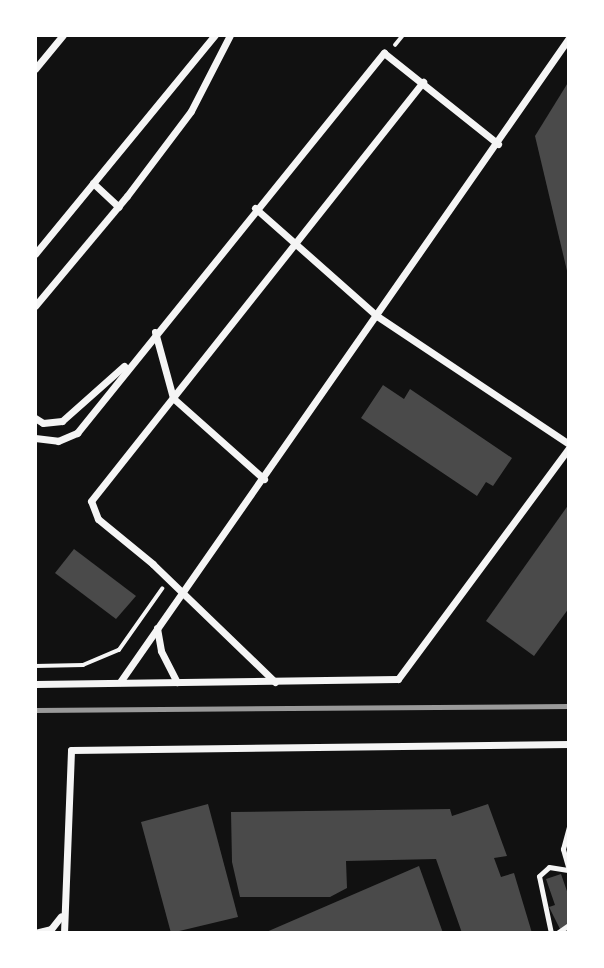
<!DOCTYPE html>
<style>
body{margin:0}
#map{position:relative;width:604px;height:968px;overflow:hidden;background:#111;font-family:"Libre Baskerville",serif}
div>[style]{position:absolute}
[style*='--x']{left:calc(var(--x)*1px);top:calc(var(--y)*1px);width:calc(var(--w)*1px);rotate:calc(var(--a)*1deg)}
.building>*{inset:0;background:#4a4a4a}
.path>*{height:3.5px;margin:-1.75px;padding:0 1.75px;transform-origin:1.75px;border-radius:1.75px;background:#f5f5f5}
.service>*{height:5px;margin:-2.5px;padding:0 2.5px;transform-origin:2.5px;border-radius:2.5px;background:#f5f5f5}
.minor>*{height:7px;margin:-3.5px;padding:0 3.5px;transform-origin:3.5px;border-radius:3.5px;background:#f5f5f5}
.rail>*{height:5px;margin:-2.5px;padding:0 2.5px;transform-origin:2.5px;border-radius:2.5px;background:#9a9a9a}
span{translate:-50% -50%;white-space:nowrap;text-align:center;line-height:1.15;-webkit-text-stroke:6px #fff;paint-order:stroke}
.frame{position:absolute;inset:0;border:37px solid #fff;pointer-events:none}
</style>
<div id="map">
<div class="building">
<div style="clip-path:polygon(569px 81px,569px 275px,568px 275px,535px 136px)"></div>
<div style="clip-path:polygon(383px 385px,404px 399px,410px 389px,512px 458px,493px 486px,486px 482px,477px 496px,361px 418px)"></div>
<div style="clip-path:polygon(569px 504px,569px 608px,534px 656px,486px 621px)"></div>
<div style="clip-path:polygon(74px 549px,136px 596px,116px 619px,55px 573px)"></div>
<div style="clip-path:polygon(208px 804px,238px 917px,171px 933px,141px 822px)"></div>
<div style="clip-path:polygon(488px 804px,507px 856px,494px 858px,501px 877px,514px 873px,532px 933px,462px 933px,436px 859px,346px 861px,347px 888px,330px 897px,240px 897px,232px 862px,231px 812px,450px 809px,452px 816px)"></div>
<div style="clip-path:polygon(419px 866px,443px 933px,264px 933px)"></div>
<div style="clip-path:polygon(561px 874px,569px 897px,569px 933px,562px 933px,549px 907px,555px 905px,546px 879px)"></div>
</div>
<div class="path">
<div style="--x:395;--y:45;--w:13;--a:-51"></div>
<div style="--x:35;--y:666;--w:48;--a:-1.2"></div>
<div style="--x:83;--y:665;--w:39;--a:-23"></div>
<div style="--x:119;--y:650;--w:75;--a:-54.8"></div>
</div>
<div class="service">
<div style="--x:569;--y:870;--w:22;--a:-106"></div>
<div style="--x:563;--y:849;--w:24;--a:-75"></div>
<div style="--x:551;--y:933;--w:58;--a:-101.9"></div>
<div style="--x:539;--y:876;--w:13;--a:-42"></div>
<div style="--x:549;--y:867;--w:19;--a:9"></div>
<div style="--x:557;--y:933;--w:14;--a:-34"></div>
</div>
<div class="minor">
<div style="--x:35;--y:69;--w:44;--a:-50.5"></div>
<div style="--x:93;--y:183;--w:35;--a:43"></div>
<div style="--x:255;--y:208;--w:163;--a:41.5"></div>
<div style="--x:377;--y:316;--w:231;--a:33.7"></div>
<div style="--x:35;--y:254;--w:283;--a:-50.6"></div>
<div style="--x:35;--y:306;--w:143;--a:-50.1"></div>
<div style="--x:127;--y:196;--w:106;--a:-53"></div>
<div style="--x:191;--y:111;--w:85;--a:-62.8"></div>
<div style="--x:155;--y:332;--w:68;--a:74.7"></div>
<div style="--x:173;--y:398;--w:122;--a:41.7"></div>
<div style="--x:35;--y:418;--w:9;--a:32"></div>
<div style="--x:43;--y:423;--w:19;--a:-6"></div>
<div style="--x:62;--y:421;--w:83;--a:-41.6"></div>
<div style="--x:35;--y:438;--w:23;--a:7"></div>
<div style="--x:58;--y:441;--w:21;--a:-23"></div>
<div style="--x:77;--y:433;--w:489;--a:-51.1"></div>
<div style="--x:384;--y:53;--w:146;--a:38.6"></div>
<div style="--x:157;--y:628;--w:23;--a:80"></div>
<div style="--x:161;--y:651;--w:35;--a:63"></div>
<div style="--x:120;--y:682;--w:785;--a:-55.12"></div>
<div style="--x:275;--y:682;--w:170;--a:-136"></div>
<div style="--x:153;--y:564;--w:71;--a:-140.7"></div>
<div style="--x:98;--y:519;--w:19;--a:-111"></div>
<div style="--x:91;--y:501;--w:535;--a:-51.61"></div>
<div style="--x:35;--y:684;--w:363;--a:-0.8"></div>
<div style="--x:398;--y:679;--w:287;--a:-53.5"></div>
<div style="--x:35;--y:933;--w:16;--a:-14"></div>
<div style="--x:51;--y:929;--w:16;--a:-52"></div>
<div style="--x:64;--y:933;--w:183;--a:-87.8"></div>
<div style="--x:71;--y:750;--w:498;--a:-0.7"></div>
</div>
<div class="rail">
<div style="--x:35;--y:710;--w:534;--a:-0.43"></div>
</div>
<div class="frame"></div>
</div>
